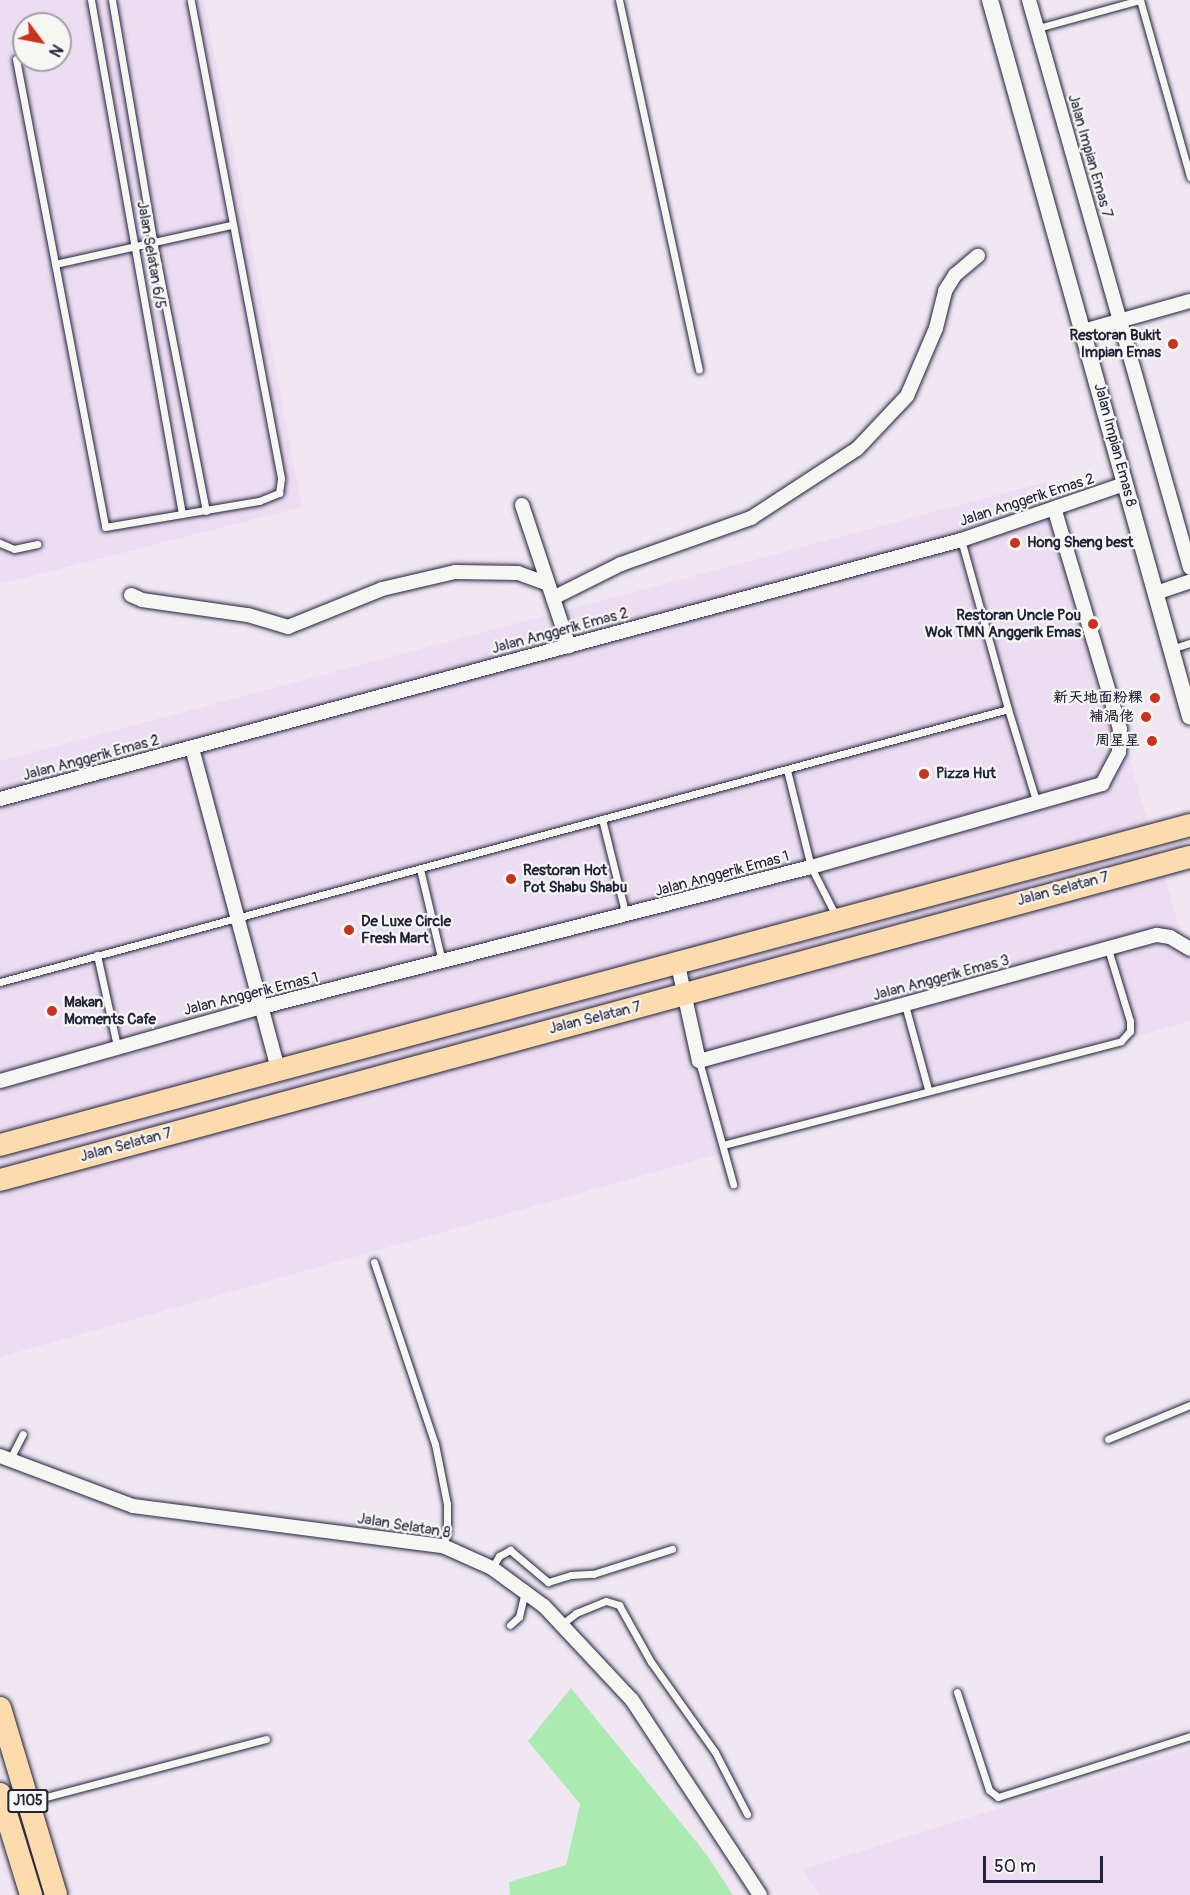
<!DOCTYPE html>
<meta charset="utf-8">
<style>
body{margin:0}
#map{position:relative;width:1190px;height:1895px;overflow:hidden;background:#f0e7f3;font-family:Pangolin,"LXGW WenKai TC",sans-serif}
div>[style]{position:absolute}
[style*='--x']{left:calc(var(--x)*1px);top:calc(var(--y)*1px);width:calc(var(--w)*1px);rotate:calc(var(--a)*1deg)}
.built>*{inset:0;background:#ecddf3}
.green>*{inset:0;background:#abebb2}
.roads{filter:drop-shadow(0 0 2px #22223b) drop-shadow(0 0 2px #22223b)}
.service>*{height:7px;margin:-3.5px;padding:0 3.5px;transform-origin:3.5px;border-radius:3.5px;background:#f6f6f2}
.minor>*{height:14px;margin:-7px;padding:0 7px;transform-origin:7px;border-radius:7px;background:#f6f6f2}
.tertiary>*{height:16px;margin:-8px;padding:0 8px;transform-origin:8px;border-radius:8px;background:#f6f6f2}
.primary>*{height:22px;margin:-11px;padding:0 11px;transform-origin:11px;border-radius:11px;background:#fcdcac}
.dots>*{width:16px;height:16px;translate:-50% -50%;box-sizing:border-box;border:3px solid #f6f6f2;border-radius:50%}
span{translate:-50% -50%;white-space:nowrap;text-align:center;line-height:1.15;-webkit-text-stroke:4.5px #f6f6f2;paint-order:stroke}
.shield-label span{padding:2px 4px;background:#f6f6f2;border:2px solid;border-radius:4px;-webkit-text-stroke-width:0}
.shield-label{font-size:14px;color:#22223b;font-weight:700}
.street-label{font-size:15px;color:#22223b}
.poi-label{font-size:15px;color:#22223b;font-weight:700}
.right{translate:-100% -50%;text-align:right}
.left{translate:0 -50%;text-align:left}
.north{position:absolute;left:12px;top:12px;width:60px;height:60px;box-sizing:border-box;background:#f6f6f2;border:2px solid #a1a1a9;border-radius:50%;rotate:122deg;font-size:16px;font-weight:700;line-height:24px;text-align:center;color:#22223b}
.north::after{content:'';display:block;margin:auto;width:21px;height:27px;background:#c8321e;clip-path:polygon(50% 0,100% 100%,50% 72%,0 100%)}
.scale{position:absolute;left:983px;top:1856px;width:120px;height:27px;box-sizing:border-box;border:3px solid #22223b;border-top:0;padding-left:8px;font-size:18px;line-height:21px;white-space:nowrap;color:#22223b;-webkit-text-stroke:4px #f6f6f2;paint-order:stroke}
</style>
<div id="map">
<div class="built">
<div style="clip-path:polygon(evenodd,0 0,204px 0,302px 507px,0 584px,0 0,24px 24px,60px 24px,60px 60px,24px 60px,24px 24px)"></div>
<div style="clip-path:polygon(1046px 482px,1190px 962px,1190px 1021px,0 1357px,0 761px)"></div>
<div style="clip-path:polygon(1190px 1749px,1190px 1895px,818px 1895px,803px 1869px)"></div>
</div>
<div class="green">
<div style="clip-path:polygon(571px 1688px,707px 1855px,733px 1895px,510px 1895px,509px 1882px,566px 1865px,580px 1804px,528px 1741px)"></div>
</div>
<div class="roads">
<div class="service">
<div style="--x:91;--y:0;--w:522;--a:79.96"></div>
<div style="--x:112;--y:0;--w:244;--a:80.3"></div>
<div style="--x:153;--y:241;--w:275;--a:78.9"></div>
<div style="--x:619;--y:0;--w:378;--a:77.8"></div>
<div style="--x:1140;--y:0;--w:184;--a:74.2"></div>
<div style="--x:1038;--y:28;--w:106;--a:-15.4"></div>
<div style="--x:16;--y:59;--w:476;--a:79.2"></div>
<div style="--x:105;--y:527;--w:156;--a:-9.6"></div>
<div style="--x:259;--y:501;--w:22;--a:-22"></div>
<div style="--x:279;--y:493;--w:15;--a:-82"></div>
<div style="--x:281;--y:478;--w:486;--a:-100.7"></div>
<div style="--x:55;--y:264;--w:180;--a:-12.5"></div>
<div style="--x:0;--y:543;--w:15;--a:23"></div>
<div style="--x:14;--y:549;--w:24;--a:-12"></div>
<div style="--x:1171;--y:649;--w:20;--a:-18"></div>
<div style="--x:1008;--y:709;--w:99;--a:73"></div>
<div style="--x:787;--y:770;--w:100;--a:76.1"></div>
<div style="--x:811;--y:867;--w:55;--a:63"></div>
<div style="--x:602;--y:819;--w:100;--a:76.1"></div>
<div style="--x:420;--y:869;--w:95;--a:76.6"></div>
<div style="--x:97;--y:955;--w:93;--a:77.6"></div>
<div style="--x:0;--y:982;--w:1044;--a:-15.15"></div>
<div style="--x:1008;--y:709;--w:175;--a:-105.5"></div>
<div style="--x:905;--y:1005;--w:87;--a:74.7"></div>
<div style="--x:699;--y:1061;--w:128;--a:74.5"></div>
<div style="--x:723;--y:1145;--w:411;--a:-14.6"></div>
<div style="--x:1121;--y:1041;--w:13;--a:-48"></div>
<div style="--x:1130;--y:1031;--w:10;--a:-90"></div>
<div style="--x:1130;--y:1021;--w:75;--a:-107"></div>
<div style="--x:374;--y:1262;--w:192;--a:71.5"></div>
<div style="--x:435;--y:1444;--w:61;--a:78.7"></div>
<div style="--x:447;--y:1504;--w:28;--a:90"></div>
<div style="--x:447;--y:1532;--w:15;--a:106"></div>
<div style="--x:1108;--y:1439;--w:89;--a:-22.5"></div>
<div style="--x:10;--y:1459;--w:28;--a:-63"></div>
<div style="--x:492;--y:1568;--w:14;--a:-60"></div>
<div style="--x:499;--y:1556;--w:13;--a:-29"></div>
<div style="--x:510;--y:1550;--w:50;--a:40.1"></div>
<div style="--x:548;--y:1582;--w:24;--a:-17"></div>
<div style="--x:571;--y:1575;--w:22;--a:-3"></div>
<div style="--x:593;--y:1574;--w:83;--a:-17.6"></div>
<div style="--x:562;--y:1624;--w:18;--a:-38"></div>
<div style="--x:576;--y:1613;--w:32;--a:-22"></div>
<div style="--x:606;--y:1601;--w:14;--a:17"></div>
<div style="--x:619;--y:1605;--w:65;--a:60.7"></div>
<div style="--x:651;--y:1662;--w:110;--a:54.6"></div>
<div style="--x:715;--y:1752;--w:70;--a:62.7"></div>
<div style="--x:510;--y:1625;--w:12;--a:-42"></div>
<div style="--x:519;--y:1617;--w:26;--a:-77"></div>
<div style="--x:957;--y:1692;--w:103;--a:71.9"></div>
<div style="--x:989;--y:1790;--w:11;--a:38"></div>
<div style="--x:998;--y:1797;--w:201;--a:-17.6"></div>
<div style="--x:31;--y:1801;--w:243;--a:-14.8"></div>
</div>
<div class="minor">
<div style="--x:1029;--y:0;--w:590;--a:74.17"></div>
<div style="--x:1083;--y:331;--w:111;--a:-15.7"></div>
<div style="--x:522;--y:505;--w:149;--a:71.6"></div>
<div style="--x:1156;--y:593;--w:36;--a:-19"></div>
<div style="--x:131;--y:595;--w:12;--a:24"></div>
<div style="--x:142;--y:600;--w:107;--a:8.1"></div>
<div style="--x:248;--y:615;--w:42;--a:16.7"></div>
<div style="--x:288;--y:627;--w:101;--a:-22"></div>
<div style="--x:382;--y:589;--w:75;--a:-13.1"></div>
<div style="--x:455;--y:572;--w:63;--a:0.9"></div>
<div style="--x:518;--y:573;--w:30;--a:20"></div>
<div style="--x:553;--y:598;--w:76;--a:-26.6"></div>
<div style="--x:621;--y:564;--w:138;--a:-19.5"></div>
<div style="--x:751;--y:518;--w:126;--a:-33.1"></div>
<div style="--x:857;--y:449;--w:73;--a:-46.7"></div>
<div style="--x:907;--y:396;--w:74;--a:-66.9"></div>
<div style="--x:936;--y:328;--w:38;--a:-76"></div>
<div style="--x:945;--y:291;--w:19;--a:-58"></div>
<div style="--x:955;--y:275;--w:30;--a:-40"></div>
<div style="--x:192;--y:748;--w:331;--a:75"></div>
<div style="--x:0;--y:799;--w:995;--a:-15.08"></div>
<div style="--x:961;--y:540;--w:173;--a:-18.9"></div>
<div style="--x:678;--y:965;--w:98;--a:77.7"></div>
<div style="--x:699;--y:1061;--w:475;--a:-15.4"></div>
<div style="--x:1157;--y:935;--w:13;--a:9"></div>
<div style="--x:1170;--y:937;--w:23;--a:31"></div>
<div style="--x:0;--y:1081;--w:272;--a:-15.8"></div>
<div style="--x:262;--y:1007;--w:567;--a:-14.31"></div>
<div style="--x:811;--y:867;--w:303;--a:-15.9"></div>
<div style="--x:1102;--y:784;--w:36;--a:-62"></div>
<div style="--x:1119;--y:752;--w:23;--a:-88"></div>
<div style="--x:1120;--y:729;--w:227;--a:-106.6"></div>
<div style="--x:0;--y:1456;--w:142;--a:20.6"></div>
<div style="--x:133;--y:1506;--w:313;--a:7.4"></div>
<div style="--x:443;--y:1546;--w:54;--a:24.2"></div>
<div style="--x:492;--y:1568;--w:64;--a:36.2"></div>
<div style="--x:544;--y:1606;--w:129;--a:46.9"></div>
<div style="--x:632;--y:1700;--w:233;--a:56.7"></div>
</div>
<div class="tertiary">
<div style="--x:990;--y:0;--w:744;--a:74.41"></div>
</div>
<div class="primary">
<div style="--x:0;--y:1145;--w:1232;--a:-15.05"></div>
<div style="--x:0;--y:1180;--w:1233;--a:-15.19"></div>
<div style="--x:0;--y:1708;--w:195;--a:73.3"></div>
<div style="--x:0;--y:1794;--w:106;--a:72.9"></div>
</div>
</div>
<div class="dots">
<div style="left:1173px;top:344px;background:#c8321e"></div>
<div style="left:1015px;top:543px;background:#c8321e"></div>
<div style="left:1093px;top:624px;background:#c8321e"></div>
<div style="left:1155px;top:698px;background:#c8321e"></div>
<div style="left:1146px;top:717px;background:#c8321e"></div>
<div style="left:1152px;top:741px;background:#c8321e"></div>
<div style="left:924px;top:774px;background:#c8321e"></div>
<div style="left:511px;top:879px;background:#c8321e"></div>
<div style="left:349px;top:930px;background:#c8321e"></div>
<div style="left:52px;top:1011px;background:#c8321e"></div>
</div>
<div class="shield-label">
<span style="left:28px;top:1801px">J105</span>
</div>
<div class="street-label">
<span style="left:1090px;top:156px;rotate:74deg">Jalan Impian Emas 7</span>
<span style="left:151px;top:255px;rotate:80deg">Jalan Selatan 6/5</span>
<span style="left:1115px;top:445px;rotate:75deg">Jalan Impian Emas 8</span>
<span style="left:1027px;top:500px;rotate:-18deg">Jalan Anggerik Emas 2</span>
<span style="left:560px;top:631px;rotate:-15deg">Jalan Anggerik Emas 2</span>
<span style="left:91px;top:758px;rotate:-15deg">Jalan Anggerik Emas 2</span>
<span style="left:722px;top:874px;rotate:-15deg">Jalan Anggerik Emas 1</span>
<span style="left:1063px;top:889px;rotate:-15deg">Jalan Selatan 7</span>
<span style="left:941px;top:978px;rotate:-15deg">Jalan Anggerik Emas 3</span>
<span style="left:251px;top:994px;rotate:-14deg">Jalan Anggerik Emas 1</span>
<span style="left:595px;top:1018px;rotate:-14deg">Jalan Selatan 7</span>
<span style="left:126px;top:1145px;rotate:-15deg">Jalan Selatan 7</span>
<span style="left:404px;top:1526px;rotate:9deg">Jalan Selatan 8</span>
</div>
<div class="poi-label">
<span class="right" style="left:1161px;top:344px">Restoran Bukit<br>Impian Emas</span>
<span class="left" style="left:1027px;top:543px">Hong Sheng best</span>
<span class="right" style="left:1081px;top:624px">Restoran Uncle Pou<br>Wok TMN Anggerik Emas</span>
<span class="right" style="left:1143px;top:698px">新天地面粉粿</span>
<span class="right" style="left:1134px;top:717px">補渦佬</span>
<span class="right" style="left:1140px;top:741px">周星星</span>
<span class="left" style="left:936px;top:774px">Pizza Hut</span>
<span class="left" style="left:523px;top:879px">Restoran Hot<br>Pot Shabu Shabu</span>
<span class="left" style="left:361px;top:930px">De Luxe Circle<br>Fresh Mart</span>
<span class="left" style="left:64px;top:1011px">Makan<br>Moments Cafe</span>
</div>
<div class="north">N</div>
<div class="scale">50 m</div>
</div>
